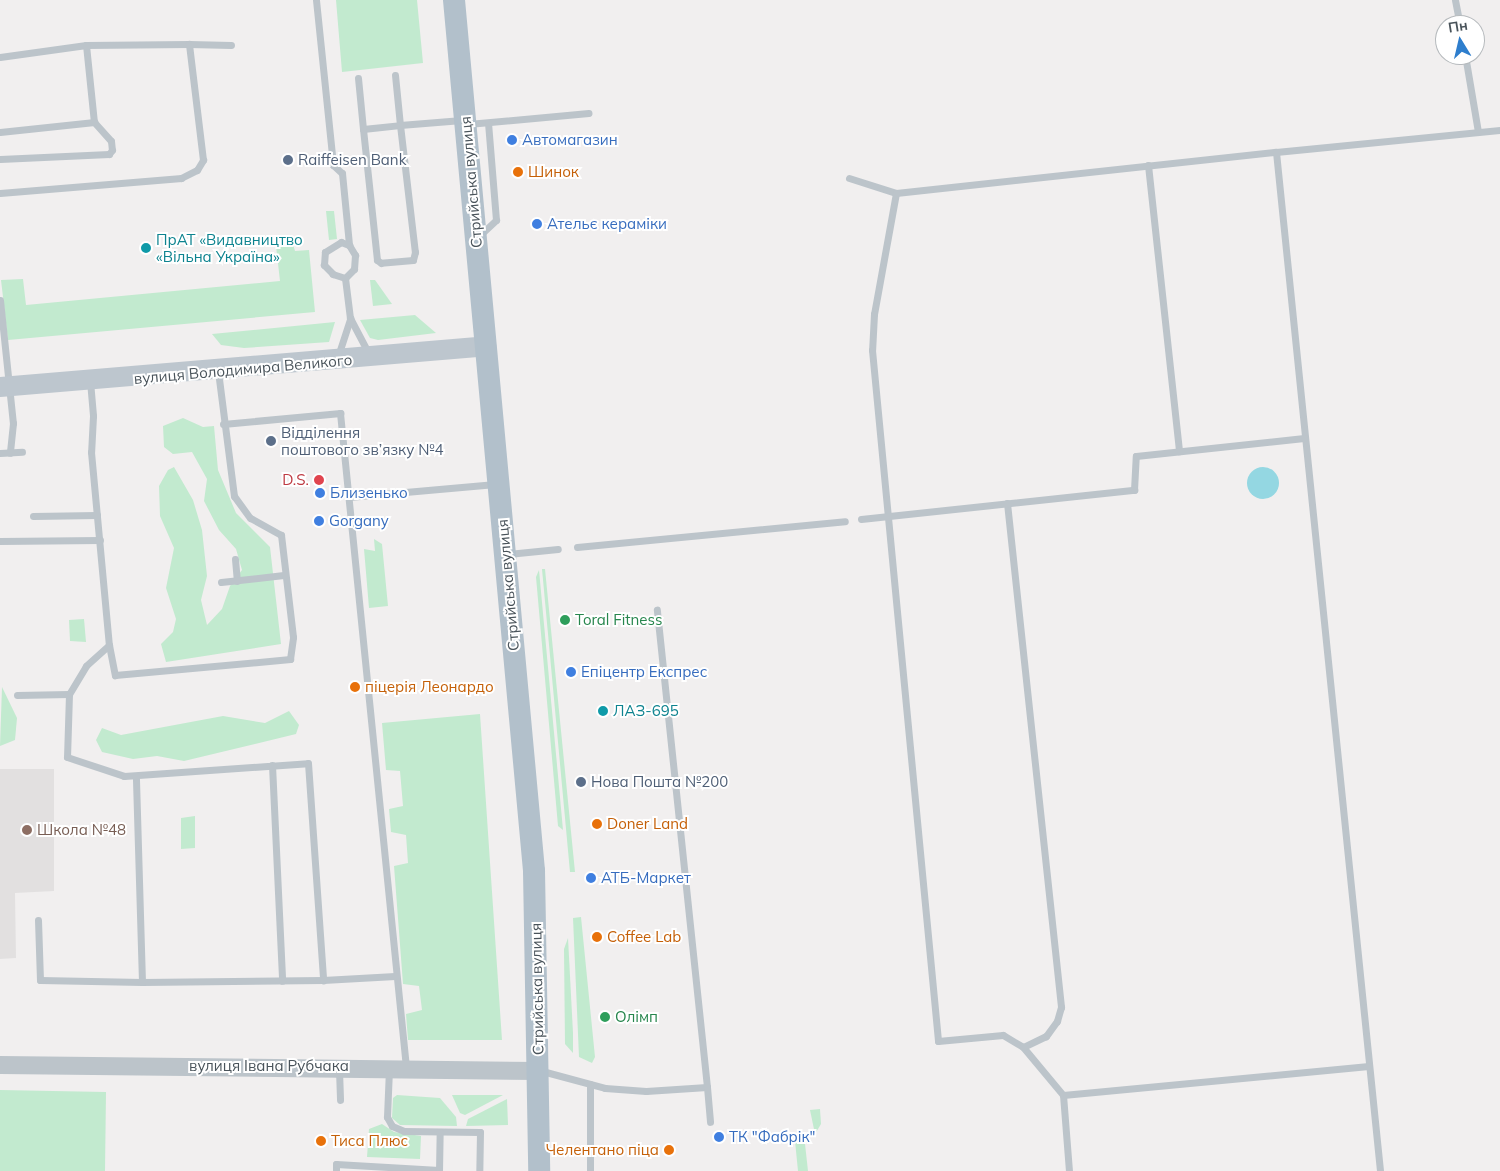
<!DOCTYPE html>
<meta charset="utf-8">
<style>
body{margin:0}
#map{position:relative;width:1500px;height:1171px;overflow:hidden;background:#f1efef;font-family:Mulish,sans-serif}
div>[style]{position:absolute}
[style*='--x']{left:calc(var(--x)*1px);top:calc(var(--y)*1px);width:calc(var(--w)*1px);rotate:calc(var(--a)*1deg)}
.education>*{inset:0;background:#e2e0e0}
.green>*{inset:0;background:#c2eacf}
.water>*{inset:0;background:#94d7e2}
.round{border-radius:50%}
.service>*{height:7px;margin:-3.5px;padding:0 3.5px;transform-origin:3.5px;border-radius:3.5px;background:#bcc4ca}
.tertiary>*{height:18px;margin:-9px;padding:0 9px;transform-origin:9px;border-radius:9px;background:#bcc4ca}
.secondary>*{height:20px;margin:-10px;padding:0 10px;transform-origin:10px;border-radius:10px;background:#bdc6ce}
.primary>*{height:22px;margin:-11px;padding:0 11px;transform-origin:11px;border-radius:11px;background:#b2c0cb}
.dots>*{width:14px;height:14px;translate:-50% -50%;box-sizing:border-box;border:2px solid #fff;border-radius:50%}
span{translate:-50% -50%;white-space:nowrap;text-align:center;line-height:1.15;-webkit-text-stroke:4px #fff;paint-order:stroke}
.shop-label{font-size:15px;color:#366cbe}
.left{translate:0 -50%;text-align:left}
.service-label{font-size:15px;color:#4e5e75}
.food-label{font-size:15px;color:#c56008}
.right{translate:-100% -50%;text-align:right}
.street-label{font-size:15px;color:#49535a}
.culture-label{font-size:15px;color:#0d838f}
.health-label{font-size:15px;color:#be3a42}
.leisure-label{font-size:15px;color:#27864d}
.education-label{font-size:15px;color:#785e54}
.north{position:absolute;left:1435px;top:15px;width:50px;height:50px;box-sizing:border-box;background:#fff;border:1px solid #b6babd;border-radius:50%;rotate:351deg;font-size:14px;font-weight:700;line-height:20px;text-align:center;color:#49535a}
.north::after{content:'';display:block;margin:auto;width:18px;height:22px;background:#2e7ecd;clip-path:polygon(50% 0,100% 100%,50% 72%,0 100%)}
</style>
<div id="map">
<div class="education">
<div style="clip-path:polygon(0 769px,54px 769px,54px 891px,15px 893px,16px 958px,0 959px)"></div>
</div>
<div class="green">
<div style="clip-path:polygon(336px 0,417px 0,423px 63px,342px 72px)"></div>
<div style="clip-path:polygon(326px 211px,334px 211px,337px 239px,329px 240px)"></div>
<div style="clip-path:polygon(293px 244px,295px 251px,309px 250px,315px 312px,8px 340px,1px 280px,23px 279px,26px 305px,280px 281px,276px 246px)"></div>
<div style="clip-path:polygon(370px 280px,375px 280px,392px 304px,373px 306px)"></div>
<div style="clip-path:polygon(415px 315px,436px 333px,378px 340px,370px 338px,360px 320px)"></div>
<div style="clip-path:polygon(335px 322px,329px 342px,244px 348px,221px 345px,212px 334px)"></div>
<div style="clip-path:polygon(183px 418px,203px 427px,214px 426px,218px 470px,236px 513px,270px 547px,281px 644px,166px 662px,161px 644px,173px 632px,176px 619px,166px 588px,174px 548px,160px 516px,159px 486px,168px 470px,174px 467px,193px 500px,202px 530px,207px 576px,201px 600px,207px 625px,222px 609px,230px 586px,242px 570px,236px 549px,219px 530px,204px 501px,207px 479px,192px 452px,173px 454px,164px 447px,163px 426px)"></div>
<div style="clip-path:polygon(374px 539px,382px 544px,388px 606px,369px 608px,364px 549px,375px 551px)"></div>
<div style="clip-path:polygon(542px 569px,545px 569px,575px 872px,570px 872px)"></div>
<div style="clip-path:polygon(539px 570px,563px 830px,558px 826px,536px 577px)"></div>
<div style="clip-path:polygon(84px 619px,86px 642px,70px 641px,69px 620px)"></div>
<div style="clip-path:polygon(2px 687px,17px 718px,15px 740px,0 746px)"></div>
<div style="clip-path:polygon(289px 711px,299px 725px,296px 734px,184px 761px,157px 756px,133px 759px,102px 752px,96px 740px,102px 728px,121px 735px,223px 716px,265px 723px)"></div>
<div style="clip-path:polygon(480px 714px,502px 1040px,408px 1040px,406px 1014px,422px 1010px,419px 986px,403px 984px,394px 866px,408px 863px,406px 835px,391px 832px,389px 809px,403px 806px,400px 771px,386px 770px,382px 723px)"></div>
<div style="clip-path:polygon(195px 816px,195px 848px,181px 849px,181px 818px)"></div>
<div style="clip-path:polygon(581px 917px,595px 1057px,592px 1063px,579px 1057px,573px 918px)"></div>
<div style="clip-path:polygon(568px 938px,573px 1033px,573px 1053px,565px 1044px,564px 949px)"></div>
<div style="clip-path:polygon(0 1090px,106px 1092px,105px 1171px,0 1171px)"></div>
<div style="clip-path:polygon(397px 1095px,440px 1098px,456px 1117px,457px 1126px,400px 1125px,392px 1118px,393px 1098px)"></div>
<div style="clip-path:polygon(452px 1095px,503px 1095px,465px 1115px,460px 1113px)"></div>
<div style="clip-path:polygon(507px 1099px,508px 1125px,466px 1126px,468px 1119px)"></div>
<div style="clip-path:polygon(820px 1109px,821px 1124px,815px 1134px,810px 1110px)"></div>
<div style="clip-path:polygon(382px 1124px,394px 1132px,421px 1136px,420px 1159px,367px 1157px,369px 1129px)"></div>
<div style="clip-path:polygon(798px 1137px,805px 1144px,808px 1171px,798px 1171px,795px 1141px)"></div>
</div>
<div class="water">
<div class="round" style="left:1247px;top:467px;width:32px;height:32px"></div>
</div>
<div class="service">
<div style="--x:316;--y:0;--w:166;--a:84.1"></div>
<div style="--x:333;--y:165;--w:12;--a:42"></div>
<div style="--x:342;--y:173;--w:72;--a:84.4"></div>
<div style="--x:349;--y:245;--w:12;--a:59"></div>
<div style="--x:355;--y:255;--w:14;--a:94"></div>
<div style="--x:354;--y:269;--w:13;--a:135"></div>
<div style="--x:345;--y:278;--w:40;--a:82.9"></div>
<div style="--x:350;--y:318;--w:41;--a:62.2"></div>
<div style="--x:1455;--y:0;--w:25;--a:79"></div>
<div style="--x:86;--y:45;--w:103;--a:-0.6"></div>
<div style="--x:1465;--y:55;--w:78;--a:80.4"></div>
<div style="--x:0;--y:57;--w:87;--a:-7.9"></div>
<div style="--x:86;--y:45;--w:77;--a:84.1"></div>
<div style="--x:94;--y:122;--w:25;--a:48"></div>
<div style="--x:111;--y:141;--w:9;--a:84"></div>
<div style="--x:112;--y:150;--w:5;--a:127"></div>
<div style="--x:109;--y:154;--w:109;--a:177.4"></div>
<div style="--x:395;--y:75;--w:50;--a:84.3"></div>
<div style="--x:400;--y:125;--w:128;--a:83.3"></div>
<div style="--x:415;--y:252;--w:8;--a:104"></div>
<div style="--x:413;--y:260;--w:32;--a:175"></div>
<div style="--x:381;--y:263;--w:5;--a:-143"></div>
<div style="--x:377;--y:260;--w:132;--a:-96.1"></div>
<div style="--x:363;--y:129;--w:37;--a:-6"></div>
<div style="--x:400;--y:125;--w:62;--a:-4.6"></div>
<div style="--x:358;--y:78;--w:51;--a:84.4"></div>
<div style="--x:468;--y:124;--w:121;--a:-5.2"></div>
<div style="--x:0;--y:132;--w:95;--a:-6.1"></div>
<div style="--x:1276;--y:152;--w:225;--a:-5.6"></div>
<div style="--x:1148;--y:165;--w:288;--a:83.8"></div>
<div style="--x:849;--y:178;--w:49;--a:17.7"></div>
<div style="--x:896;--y:193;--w:382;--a:-6.2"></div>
<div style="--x:1276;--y:152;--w:1024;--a:84.17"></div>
<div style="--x:0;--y:193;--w:182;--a:-4.7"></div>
<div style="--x:181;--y:178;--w:18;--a:-27"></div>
<div style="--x:197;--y:170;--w:12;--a:-59"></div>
<div style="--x:203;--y:160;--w:117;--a:-96.9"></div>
<div style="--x:189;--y:44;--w:42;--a:1.4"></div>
<div style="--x:896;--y:193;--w:123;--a:100.3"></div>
<div style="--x:874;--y:314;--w:36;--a:93"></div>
<div style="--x:872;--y:350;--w:694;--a:84.54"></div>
<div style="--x:938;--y:1041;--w:65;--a:-5.3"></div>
<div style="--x:1003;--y:1035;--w:23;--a:31"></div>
<div style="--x:1023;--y:1047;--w:62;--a:50.2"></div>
<div style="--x:480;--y:235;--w:22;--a:-43"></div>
<div style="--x:496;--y:220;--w:97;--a:-94.7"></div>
<div style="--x:345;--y:278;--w:13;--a:-162"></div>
<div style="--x:333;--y:274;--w:13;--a:-135"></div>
<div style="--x:324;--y:265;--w:13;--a:-86"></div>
<div style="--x:325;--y:252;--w:19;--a:-32"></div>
<div style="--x:341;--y:242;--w:9;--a:21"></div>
<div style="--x:0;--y:300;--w:124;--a:84"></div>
<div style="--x:13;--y:423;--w:30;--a:96"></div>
<div style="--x:338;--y:356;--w:40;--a:-72"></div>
<div style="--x:90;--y:381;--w:35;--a:85"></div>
<div style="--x:93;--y:416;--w:36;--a:93"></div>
<div style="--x:91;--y:452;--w:194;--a:84.7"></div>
<div style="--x:109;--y:645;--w:31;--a:138"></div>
<div style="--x:86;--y:666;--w:33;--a:121"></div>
<div style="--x:69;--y:694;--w:63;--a:91.8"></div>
<div style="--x:67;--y:757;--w:60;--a:18.4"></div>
<div style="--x:124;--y:776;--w:184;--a:-4"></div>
<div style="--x:308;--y:763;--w:218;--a:86"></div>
<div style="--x:323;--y:980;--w:181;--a:179.4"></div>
<div style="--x:142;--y:982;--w:206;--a:-91.7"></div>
<div style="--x:223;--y:424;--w:118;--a:-5.4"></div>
<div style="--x:340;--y:413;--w:657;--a:84.24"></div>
<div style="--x:0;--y:453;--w:22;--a:-3"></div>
<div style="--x:349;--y:497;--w:147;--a:-5.1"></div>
<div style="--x:1007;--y:503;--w:507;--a:83.88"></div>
<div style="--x:1061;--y:1007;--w:15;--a:106"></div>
<div style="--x:1057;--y:1021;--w:19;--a:126"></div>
<div style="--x:1046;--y:1036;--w:25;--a:154"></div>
<div style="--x:33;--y:516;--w:64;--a:-0.9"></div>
<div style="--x:861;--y:519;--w:275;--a:-6.1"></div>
<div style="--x:1134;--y:490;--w:34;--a:-87"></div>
<div style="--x:1136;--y:456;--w:169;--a:-6.1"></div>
<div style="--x:0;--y:541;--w:100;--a:-0.6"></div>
<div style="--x:577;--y:547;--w:269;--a:-5.5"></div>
<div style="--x:508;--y:554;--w:50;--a:-5.7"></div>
<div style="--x:235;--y:559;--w:22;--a:85"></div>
<div style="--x:221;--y:582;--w:63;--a:-6.3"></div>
<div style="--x:109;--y:645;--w:31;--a:79"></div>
<div style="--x:115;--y:675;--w:176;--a:-5.2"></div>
<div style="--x:290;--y:659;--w:22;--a:-82"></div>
<div style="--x:293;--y:637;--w:103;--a:-96.7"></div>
<div style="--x:281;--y:535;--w:35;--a:-151"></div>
<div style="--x:250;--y:518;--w:27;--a:-126"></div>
<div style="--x:234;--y:496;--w:126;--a:-97.3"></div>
<div style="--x:17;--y:695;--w:52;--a:-1.1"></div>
<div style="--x:272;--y:765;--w:216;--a:87.3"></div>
<div style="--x:38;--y:920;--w:60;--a:88.1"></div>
<div style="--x:40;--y:980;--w:102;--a:1.1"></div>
<div style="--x:323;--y:980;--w:72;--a:-3.2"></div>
<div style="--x:389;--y:1069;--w:48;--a:92.4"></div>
<div style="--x:387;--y:1117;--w:10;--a:61"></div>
<div style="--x:392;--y:1126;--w:13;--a:23"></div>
<div style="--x:404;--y:1131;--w:76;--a:0.8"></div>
<div style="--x:480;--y:1132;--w:39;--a:91"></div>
<div style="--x:339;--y:1070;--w:30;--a:88"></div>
<div style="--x:542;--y:1071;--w:65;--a:15.1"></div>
<div style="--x:605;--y:1088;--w:41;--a:4.2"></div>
<div style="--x:646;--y:1091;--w:61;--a:-3.8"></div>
<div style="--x:707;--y:1087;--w:480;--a:-96"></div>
<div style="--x:707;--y:1087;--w:35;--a:85"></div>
<div style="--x:336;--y:1171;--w:7;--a:-90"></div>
<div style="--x:336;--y:1164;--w:103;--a:3.3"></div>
<div style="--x:439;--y:1171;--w:39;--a:-89"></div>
<div style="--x:590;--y:1171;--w:87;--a:-90"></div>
<div style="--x:1069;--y:1171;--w:76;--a:-94.5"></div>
<div style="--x:1063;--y:1095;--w:307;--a:-5.4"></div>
</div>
<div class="tertiary">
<div style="--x:0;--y:1065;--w:539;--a:0.64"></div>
</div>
<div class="secondary">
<div style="--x:0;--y:387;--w:488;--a:-4.8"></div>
</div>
<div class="primary">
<div style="--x:454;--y:0;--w:875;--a:84.75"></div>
<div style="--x:534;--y:871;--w:300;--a:89"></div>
</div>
<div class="dots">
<div style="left:512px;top:140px;background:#3f7fe0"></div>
<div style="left:288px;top:160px;background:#5c6f8a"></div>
<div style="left:518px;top:172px;background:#e8710a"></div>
<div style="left:537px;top:224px;background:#3f7fe0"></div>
<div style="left:146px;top:248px;background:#0f9aa8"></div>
<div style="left:271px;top:441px;background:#5c6f8a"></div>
<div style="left:319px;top:480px;background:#e0444e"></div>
<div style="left:320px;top:493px;background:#3f7fe0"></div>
<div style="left:319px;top:521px;background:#3f7fe0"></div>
<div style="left:565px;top:620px;background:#2e9e5b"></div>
<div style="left:571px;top:672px;background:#3f7fe0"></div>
<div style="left:355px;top:687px;background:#e8710a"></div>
<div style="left:603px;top:711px;background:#0f9aa8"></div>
<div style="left:581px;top:782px;background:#5c6f8a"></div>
<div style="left:597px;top:824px;background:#e8710a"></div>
<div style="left:27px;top:830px;background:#8d6e63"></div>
<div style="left:591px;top:878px;background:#3f7fe0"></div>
<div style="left:597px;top:937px;background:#e8710a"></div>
<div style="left:605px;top:1017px;background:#2e9e5b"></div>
<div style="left:719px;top:1137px;background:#3f7fe0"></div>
<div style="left:321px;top:1141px;background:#e8710a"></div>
<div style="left:669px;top:1150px;background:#e8710a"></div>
</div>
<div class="shop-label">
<span class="left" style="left:522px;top:140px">Автомагазин</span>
<span class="left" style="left:547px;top:224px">Ательє кераміки</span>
<span class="left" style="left:330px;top:493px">Близенько</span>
<span class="left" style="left:329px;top:521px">Gorgany</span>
<span class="left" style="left:581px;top:672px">Епіцентр Експрес</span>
<span class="left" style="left:601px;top:878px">АТБ-Маркет</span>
<span class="left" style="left:729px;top:1137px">ТК "Фабрік"</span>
</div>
<div class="service-label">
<span class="left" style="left:298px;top:160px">Raiffeisen Bank</span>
<span class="left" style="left:281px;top:441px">Відділення<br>поштового зв’язку №4</span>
<span class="left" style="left:591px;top:782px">Нова Пошта №200</span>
</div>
<div class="food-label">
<span class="left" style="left:528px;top:172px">Шинок</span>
<span class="left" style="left:365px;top:687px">піцерія Леонардо</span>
<span class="left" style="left:607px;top:824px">Doner Land</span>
<span class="left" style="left:607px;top:937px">Coffee Lab</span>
<span class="left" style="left:331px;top:1141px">Тиса Плюс</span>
<span class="right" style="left:659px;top:1150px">Челентано піца</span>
</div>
<div class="street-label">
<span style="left:471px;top:182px;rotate:-95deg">Стрийська вулиця</span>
<span style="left:243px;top:369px;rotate:-5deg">вулиця Володимира Великого</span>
<span style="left:508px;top:585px;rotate:-95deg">Стрийська вулиця</span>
<span style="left:537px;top:989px;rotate:-91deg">Стрийська вулиця</span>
<span style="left:269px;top:1066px">вулиця Івана Рубчака</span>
</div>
<div class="culture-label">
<span class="left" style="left:156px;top:248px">ПрАТ «Видавництво<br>«Вільна Україна»</span>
<span class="left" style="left:613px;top:711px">ЛАЗ-695</span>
</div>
<div class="health-label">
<span class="right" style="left:309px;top:480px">D.S.</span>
</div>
<div class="leisure-label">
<span class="left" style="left:575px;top:620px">Toral Fitness</span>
<span class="left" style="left:615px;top:1017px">Олімп</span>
</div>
<div class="education-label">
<span class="left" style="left:37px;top:830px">Школа №48</span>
</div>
<div class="north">Пн</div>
</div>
